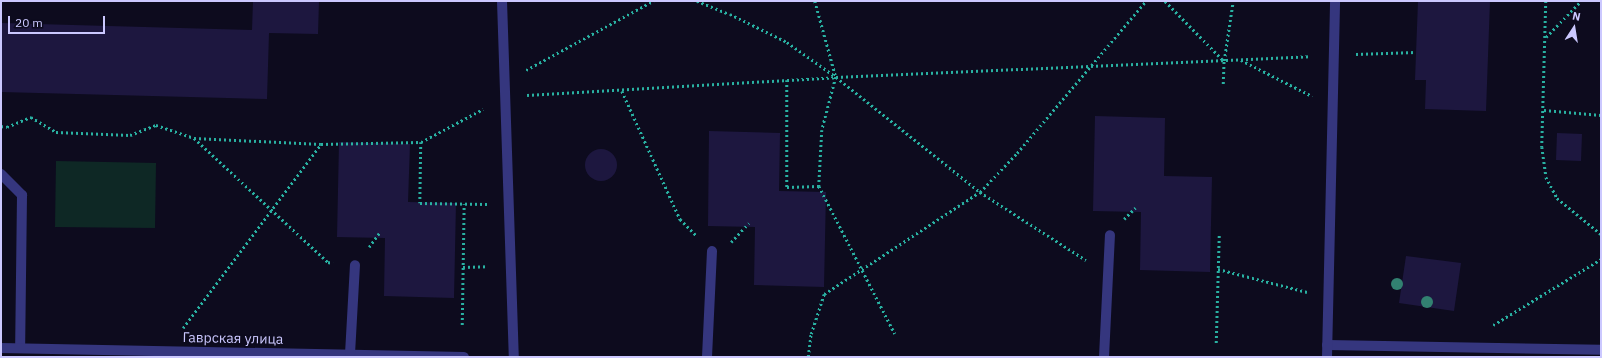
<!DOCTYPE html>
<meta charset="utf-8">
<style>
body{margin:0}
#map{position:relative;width:1602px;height:358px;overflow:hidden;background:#0d0b1e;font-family:"IBM Plex Sans",sans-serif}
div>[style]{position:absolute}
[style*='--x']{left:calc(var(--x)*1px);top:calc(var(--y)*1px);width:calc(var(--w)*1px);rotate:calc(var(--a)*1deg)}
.green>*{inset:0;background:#0e2825}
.building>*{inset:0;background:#1d173f}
.round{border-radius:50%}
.path>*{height:2.5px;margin-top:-1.25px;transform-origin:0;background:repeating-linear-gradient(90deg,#29b1a2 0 2px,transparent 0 5px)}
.minor>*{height:10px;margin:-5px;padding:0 5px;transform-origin:5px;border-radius:5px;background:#35367e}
.trees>*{width:12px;height:12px;margin:-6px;border-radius:50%;background:#328171}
span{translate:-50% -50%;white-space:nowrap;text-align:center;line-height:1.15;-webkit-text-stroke:3px #0d0b1e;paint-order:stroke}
.street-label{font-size:14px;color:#cbc8ff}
.frame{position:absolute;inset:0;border:2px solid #cbc8ff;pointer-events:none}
.north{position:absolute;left:1554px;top:8px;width:40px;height:40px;-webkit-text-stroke:3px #0d0b1e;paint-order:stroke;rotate:12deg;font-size:11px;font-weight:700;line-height:16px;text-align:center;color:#cbc8ff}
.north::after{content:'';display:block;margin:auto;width:14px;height:18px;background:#cbc8ff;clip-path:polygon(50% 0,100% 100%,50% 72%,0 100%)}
.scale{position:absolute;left:8px;top:16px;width:97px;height:18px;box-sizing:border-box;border:2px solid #cbc8ff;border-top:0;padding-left:5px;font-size:12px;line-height:14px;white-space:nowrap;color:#cbc8ff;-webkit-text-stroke:3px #0d0b1e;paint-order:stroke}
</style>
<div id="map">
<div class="green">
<div style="clip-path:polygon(56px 161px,156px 163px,155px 228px,55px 227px)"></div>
</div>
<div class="building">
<div style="clip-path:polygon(253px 1px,319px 1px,318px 34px,269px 33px,267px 99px,1px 92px,1px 23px,252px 30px)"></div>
<div style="clip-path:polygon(1418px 1px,1490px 1px,1486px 111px,1425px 109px,1426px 80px,1415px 80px)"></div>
<div style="clip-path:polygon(1095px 116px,1165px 118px,1164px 176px,1212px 177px,1210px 272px,1140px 270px,1141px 212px,1093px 211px)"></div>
<div style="clip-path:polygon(709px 131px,780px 133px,779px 191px,826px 192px,824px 287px,754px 285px,755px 227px,708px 226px)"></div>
<div style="clip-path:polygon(1557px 133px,1582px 134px,1581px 161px,1556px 160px)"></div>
<div style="clip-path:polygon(339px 142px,410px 144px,408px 202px,456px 203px,454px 298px,384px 296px,385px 238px,337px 237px)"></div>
<div class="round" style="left:585px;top:149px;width:32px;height:32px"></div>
<div style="clip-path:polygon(1406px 256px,1461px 263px,1454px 311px,1399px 303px)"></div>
</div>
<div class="path">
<div style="--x:697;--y:1;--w:35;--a:22"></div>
<div style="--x:730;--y:14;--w:64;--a:26.2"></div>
<div style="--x:787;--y:42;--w:60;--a:35.5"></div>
<div style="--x:836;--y:77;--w:184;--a:38.6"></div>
<div style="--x:980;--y:192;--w:126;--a:32.7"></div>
<div style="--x:815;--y:1;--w:79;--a:74.6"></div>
<div style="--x:836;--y:77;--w:55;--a:104.8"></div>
<div style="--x:822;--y:130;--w:56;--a:93.1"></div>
<div style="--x:819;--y:186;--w:166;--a:62.8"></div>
<div style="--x:1165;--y:1;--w:83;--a:45.5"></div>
<div style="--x:1546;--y:1;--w:146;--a:91.6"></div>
<div style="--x:1542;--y:147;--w:30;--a:82"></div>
<div style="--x:1546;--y:177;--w:24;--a:62"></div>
<div style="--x:1557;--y:198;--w:57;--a:39.3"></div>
<div style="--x:1546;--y:37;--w:50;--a:-45.8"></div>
<div style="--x:1356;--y:54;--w:60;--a:-1.9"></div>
<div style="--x:1241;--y:60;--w:80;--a:26.9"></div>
<div style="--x:526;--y:70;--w:145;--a:-28.5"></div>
<div style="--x:787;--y:80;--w:107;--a:90"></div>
<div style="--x:787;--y:187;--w:32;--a:-2"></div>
<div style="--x:1223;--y:84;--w:23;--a:-88"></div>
<div style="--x:1224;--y:61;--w:61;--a:-81.5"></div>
<div style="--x:622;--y:91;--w:141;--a:65.6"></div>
<div style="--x:680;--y:219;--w:23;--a:45"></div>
<div style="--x:527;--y:95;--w:310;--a:-3.3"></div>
<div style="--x:836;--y:77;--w:475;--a:-2.5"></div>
<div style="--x:1544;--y:110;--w:57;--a:5"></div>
<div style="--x:1;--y:126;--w:6;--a:9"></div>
<div style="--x:7;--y:127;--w:26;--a:-23"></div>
<div style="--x:31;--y:117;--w:29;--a:31"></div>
<div style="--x:56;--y:132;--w:74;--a:2.3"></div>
<div style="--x:130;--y:135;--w:28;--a:-21"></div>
<div style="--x:156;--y:125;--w:40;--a:18.9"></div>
<div style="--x:194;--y:138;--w:127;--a:2.7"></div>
<div style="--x:321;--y:144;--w:100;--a:-1.1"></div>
<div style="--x:421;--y:142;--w:70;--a:-28"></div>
<div style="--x:194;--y:138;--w:183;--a:42.8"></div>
<div style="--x:328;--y:262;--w:5;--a:11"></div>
<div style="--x:421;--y:142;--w:61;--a:90.9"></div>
<div style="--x:420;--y:203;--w:67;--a:0.9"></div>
<div style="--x:1124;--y:219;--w:16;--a:-45"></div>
<div style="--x:731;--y:242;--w:26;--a:-47"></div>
<div style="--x:369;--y:247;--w:17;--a:-54"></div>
<div style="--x:463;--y:267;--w:25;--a:-2"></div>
<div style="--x:1218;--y:269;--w:92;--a:14.5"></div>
<div style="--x:462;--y:325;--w:121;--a:-89.1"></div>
<div style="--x:1493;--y:325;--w:127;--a:-31.4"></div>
<div style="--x:183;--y:328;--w:230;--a:-53.1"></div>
<div style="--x:1216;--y:343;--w:110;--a:-88.4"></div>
<div style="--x:808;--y:357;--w:23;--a:-83"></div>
<div style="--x:811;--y:334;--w:42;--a:-72"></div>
<div style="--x:824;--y:294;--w:186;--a:-33.2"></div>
<div style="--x:980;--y:192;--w:54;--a:-46.5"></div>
<div style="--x:1017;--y:153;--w:199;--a:-49.7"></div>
</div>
<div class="minor">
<div style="--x:502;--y:1;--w:356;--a:88.1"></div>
<div style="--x:1;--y:174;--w:30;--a:45"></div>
<div style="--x:22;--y:195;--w:153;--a:90.7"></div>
<div style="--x:1327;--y:345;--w:274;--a:1"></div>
<div style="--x:1;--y:348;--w:463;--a:1.1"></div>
<div style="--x:350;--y:354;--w:89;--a:-86.8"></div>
<div style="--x:707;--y:357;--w:106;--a:-87.3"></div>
<div style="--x:1104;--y:357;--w:122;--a:-87.2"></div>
<div style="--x:1327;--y:357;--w:356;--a:-88.7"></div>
</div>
<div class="trees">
<div style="left:1397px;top:284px"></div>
<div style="left:1427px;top:302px"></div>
</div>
<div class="street-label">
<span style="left:233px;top:338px;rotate:1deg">Гаврская улица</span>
</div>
<div class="frame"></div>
<div class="north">N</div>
<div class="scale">20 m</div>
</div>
